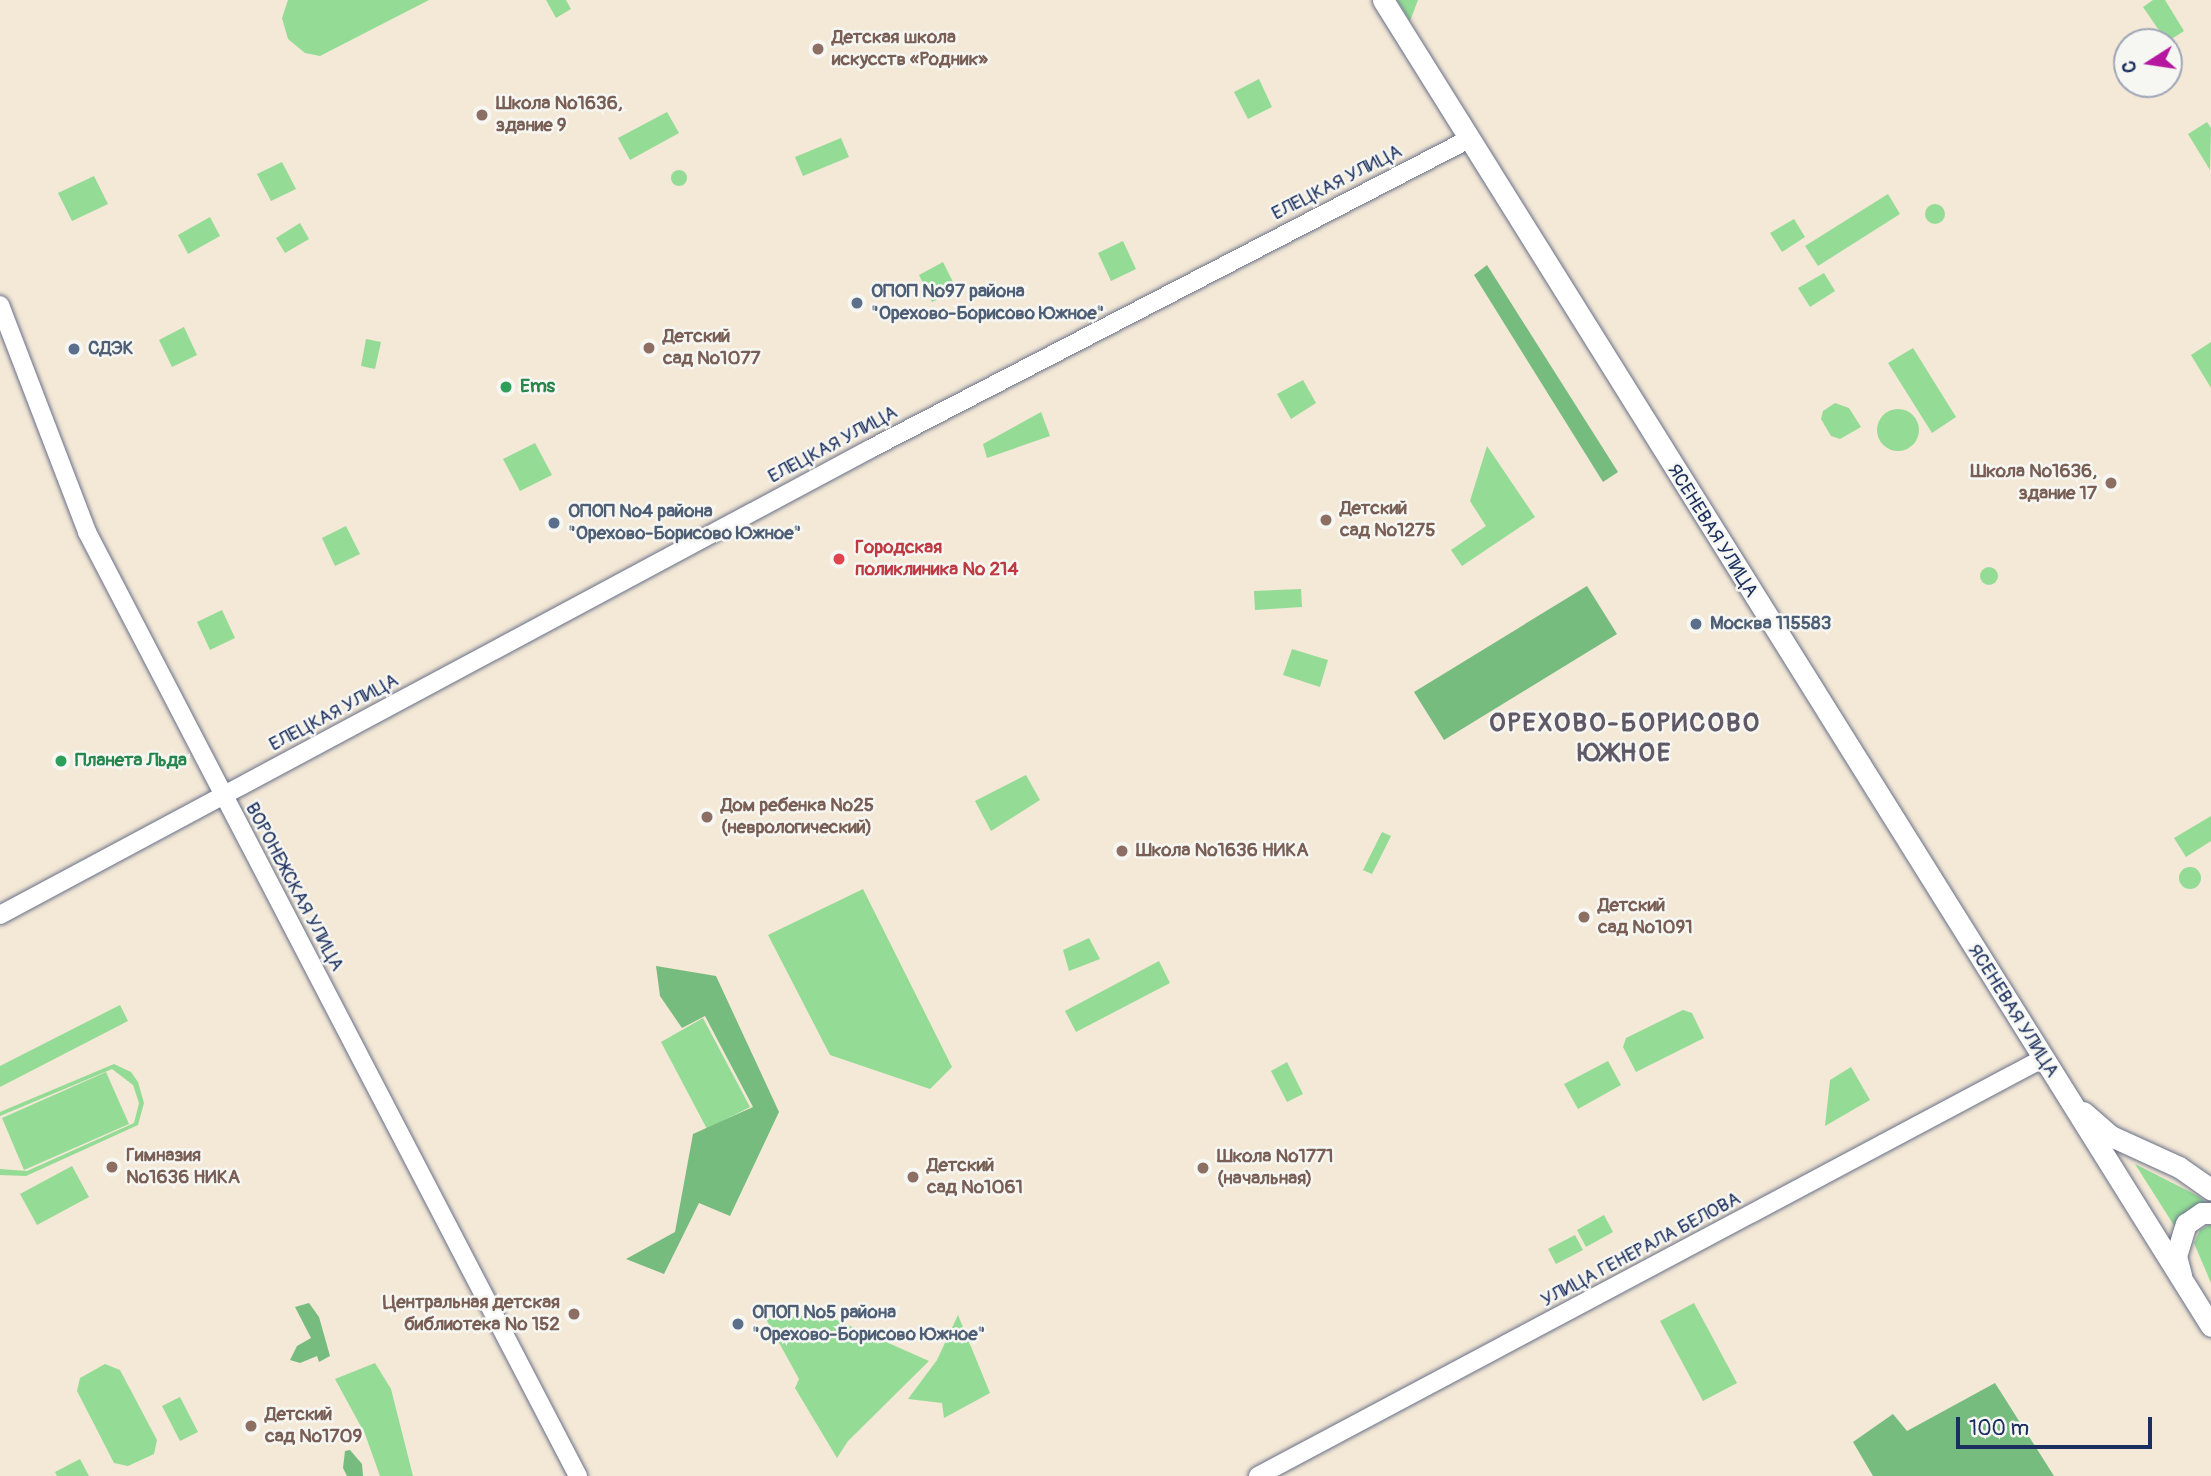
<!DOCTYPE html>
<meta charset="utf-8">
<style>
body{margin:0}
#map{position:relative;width:2211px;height:1476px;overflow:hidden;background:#f4e8d6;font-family:Pangolin,sans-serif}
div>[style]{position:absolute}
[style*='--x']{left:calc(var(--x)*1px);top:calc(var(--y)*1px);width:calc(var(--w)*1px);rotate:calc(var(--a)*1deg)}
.green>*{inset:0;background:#94dc96}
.round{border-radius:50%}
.forest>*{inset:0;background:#77bc7f}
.roads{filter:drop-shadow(0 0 2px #677088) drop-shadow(0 0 2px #677088)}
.tertiary>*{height:18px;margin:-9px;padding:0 9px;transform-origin:9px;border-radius:9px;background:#fff}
.secondary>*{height:21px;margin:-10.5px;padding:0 10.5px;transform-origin:10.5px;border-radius:10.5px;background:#fff}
.dots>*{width:19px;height:19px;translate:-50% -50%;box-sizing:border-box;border:4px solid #f6f6f2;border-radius:50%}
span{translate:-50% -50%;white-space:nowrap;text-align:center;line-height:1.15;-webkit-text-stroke:5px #f6f6f2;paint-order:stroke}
.education-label{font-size:19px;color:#785e54;font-weight:700}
.left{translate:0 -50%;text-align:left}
.right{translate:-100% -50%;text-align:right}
.street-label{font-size:19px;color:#1b2f5e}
.service-label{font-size:19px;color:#4e5e75;font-weight:700}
.leisure-label{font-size:19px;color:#27864d;font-weight:700}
.health-label{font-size:19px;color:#be3a42;font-weight:700}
.district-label{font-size:26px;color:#5f5866;font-weight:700;letter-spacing:2px}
.north{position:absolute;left:2113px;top:28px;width:70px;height:70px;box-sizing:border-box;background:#f6f6f2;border:2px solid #9ea6b7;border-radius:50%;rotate:258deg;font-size:19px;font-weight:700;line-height:28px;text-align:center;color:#1b2f5e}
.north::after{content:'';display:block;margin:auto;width:24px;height:32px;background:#b5179e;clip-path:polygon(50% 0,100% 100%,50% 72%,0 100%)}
.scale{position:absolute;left:1956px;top:1417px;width:196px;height:32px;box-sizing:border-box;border:4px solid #1b2f5e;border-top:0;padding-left:9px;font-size:21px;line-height:24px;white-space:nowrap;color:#1b2f5e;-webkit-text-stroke:5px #f6f6f2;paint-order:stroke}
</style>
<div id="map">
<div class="green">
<div style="clip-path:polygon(288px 0,429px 0,320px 56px,305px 53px,288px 39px,282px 18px)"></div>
<div style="clip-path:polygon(546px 0,566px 0,571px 9px,556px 18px)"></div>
<div style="clip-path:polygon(1397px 0,1418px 0,1410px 21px)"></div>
<div style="clip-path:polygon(2153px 0,2165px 0,2184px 31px,2167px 42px,2143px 7px)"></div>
<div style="clip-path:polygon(1259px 79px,1272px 107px,1248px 119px,1234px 92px)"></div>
<div style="clip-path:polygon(667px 112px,679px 133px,630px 160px,618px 138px)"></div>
<div style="clip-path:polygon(2207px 122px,2211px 128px,2210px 170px,2188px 134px)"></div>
<div style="clip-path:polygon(841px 138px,849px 157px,803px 176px,795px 157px)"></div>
<div style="clip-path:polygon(282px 162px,296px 189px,271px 201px,257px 174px)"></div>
<div class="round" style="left:671px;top:170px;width:16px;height:16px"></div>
<div style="clip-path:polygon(94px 176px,108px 204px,72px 221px,58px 193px)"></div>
<div style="clip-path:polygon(1888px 194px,1900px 214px,1818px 266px,1805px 246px)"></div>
<div class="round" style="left:1925px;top:204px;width:20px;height:20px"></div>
<div style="clip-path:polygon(210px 217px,220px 236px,188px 254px,178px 235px)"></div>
<div style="clip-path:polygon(1794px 219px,1805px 237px,1782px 252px,1770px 233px)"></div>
<div style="clip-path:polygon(300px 223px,309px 239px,285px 253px,276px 238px)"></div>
<div style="clip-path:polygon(1123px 241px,1136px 269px,1111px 281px,1098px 253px)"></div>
<div style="clip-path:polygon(943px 262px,957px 290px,932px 302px,919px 275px)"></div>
<div style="clip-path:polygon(1824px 273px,1835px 291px,1810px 307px,1798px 288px)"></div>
<div style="clip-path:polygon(184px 327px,197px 355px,172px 367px,159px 340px)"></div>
<div style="clip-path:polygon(366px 339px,381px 342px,375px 369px,361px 366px)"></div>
<div style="clip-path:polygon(2211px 342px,2211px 388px,2191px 355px)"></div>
<div style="clip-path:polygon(1913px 348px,1956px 417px,1932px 433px,1888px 363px)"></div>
<div style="clip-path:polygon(1303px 380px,1316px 403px,1291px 419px,1277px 394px)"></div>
<div style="clip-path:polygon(1835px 403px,1849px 408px,1861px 427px,1840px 439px,1831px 436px,1821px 419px,1823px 411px)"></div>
<div class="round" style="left:1877px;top:409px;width:42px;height:42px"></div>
<div style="clip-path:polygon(1041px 412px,1050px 436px,987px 458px,983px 444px)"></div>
<div style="clip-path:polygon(535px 443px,552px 475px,520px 491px,503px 459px)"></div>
<div style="clip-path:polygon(1487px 446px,1535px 517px,1462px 566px,1451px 550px,1486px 526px,1470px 501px)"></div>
<div style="clip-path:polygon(346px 526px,360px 554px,335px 566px,322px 538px)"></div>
<div class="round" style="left:1980px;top:567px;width:18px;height:18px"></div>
<div style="clip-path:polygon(1301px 589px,1302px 607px,1255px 610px,1254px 591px)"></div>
<div style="clip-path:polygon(222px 610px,235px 638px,210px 650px,197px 622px)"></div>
<div style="clip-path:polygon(1292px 649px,1328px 660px,1320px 687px,1283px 675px)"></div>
<div style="clip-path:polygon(1026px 775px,1040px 800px,991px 831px,975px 801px)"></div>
<div style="clip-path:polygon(2211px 816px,2211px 841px,2186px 857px,2174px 838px)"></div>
<div style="clip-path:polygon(1382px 832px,1391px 836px,1372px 874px,1363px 870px)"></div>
<div class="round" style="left:2179px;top:867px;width:22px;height:22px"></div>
<div style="clip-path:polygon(863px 889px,952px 1067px,930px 1089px,830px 1055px,768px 935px)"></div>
<div style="clip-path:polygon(1089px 938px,1100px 959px,1069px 971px,1063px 950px)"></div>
<div style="clip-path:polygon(1159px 961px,1170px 983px,1076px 1032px,1065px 1011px)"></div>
<div style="clip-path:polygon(120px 1005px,128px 1021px,0 1087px,0 1066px)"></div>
<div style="clip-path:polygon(1683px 1010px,1692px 1013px,1704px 1038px,1636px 1072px,1623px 1047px,1626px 1038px)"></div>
<div style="clip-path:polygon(703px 1018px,750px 1107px,707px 1129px,661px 1042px)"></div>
<div style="clip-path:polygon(1608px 1061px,1621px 1085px,1578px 1109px,1564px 1084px)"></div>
<div style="clip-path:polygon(1287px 1062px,1303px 1094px,1287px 1102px,1271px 1071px)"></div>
<div style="clip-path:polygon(114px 1064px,131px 1072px,138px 1082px,144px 1103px,138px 1125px,26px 1176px,0 1175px,0 1169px,27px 1171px,134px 1123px,139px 1103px,133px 1085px,112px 1069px,0 1116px,0 1112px)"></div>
<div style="clip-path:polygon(1851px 1067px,1870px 1100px,1825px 1126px,1830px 1080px)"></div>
<div style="clip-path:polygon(106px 1072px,129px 1124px,24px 1170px,2px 1118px)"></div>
<div style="clip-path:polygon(2135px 1164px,2200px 1197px,2206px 1203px,2175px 1227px)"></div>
<div style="clip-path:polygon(72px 1166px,89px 1197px,37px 1225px,20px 1194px)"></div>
<div style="clip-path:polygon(1604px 1215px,1613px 1232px,1586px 1247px,1577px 1230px)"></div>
<div style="clip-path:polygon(2211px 1224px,2211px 1283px,2194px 1243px,2200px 1230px)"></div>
<div style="clip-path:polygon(1575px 1235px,1583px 1250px,1556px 1264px,1548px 1249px)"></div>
<div style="clip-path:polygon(1694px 1303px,1737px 1383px,1703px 1401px,1660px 1321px)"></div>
<div style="clip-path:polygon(823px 1314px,929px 1361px,848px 1441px,837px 1458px,795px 1388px,799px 1379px,766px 1319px)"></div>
<div style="clip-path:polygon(958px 1315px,990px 1393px,944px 1418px,942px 1403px,908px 1399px,937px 1360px)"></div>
<div style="clip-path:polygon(375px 1363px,391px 1389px,413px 1476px,380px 1476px,365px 1434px,335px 1379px)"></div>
<div style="clip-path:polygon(105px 1364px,120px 1370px,157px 1440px,154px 1454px,128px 1466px,114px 1463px,77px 1391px,80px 1378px)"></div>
<div style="clip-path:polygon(180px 1397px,198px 1432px,180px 1441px,162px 1406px)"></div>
<div style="clip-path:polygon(80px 1459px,89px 1476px,57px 1476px,55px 1472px)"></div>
</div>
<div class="forest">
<div style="clip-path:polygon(1487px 265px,1618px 472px,1603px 482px,1474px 275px)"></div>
<div style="clip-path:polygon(1587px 586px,1617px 634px,1444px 740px,1414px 692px)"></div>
<div style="clip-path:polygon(656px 966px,716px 976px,779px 1112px,730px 1216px,699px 1203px,664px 1274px,626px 1259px,675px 1232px,693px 1134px,753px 1107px,705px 1016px,682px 1028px,660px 996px)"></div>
<div style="clip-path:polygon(309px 1303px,319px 1317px,330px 1356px,319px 1362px,317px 1356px,300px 1363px,290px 1360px,297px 1346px,311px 1338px,295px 1307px)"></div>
<div style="clip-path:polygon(1995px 1383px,2054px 1476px,1873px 1476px,1853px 1442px,1893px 1414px,1907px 1431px)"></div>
<div style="clip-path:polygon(350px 1450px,362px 1464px,363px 1476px,347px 1476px,343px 1468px,345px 1451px)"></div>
</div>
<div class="roads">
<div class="tertiary">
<div style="--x:0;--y:305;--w:243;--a:69"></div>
<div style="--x:87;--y:532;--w:1064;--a:62.52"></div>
<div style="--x:0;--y:915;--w:987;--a:-28.17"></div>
<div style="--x:870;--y:449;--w:674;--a:-27.36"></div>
<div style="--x:1258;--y:1476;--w:888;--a:-28.01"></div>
</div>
<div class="secondary">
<div style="--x:1383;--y:0;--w:1563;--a:58.02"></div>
<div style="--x:2083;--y:1112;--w:37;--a:41"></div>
<div style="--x:2111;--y:1136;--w:75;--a:24.5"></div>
<div style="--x:2179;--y:1167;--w:39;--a:35"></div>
<div style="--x:2181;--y:1275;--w:20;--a:-105"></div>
<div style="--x:2176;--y:1256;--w:34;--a:-73"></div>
<div style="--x:2186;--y:1224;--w:19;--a:-35"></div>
<div style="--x:2202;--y:1213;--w:9;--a:0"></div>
</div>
</div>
<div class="dots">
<div style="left:818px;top:49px;background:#8d6e63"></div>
<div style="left:482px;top:115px;background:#8d6e63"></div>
<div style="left:857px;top:303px;background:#5c6f8a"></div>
<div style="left:649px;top:348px;background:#8d6e63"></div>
<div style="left:74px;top:349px;background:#5c6f8a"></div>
<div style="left:506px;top:387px;background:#2e9e5b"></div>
<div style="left:2111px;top:483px;background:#8d6e63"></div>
<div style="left:1326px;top:520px;background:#8d6e63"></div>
<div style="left:554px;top:523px;background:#5c6f8a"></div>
<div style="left:839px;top:559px;background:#e0444e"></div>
<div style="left:1696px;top:624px;background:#5c6f8a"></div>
<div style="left:61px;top:761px;background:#2e9e5b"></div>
<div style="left:707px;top:817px;background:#8d6e63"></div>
<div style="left:1122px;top:851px;background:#8d6e63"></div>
<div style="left:1584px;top:917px;background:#8d6e63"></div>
<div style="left:112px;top:1167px;background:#8d6e63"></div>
<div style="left:1203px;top:1168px;background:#8d6e63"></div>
<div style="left:913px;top:1177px;background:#8d6e63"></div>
<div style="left:574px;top:1314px;background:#8d6e63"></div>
<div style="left:738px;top:1324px;background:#5c6f8a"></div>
<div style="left:251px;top:1426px;background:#8d6e63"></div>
</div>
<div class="education-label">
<span class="left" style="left:832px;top:49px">Детская школа<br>искусств «Родник»</span>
<span class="left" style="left:496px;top:115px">Школа №1636,<br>здание 9</span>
<span class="left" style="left:663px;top:348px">Детский<br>сад №1077</span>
<span class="right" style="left:2097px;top:483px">Школа №1636,<br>здание 17</span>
<span class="left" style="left:1340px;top:520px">Детский<br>сад №1275</span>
<span class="left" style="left:721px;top:817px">Дом ребенка №25<br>(неврологический)</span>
<span class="left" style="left:1136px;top:851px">Школа №1636 НИКА</span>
<span class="left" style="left:1598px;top:917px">Детский<br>сад №1091</span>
<span class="left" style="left:126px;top:1167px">Гимназия<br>№1636 НИКА</span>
<span class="left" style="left:1217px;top:1168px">Школа №1771<br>(начальная)</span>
<span class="left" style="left:927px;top:1177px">Детский<br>сад №1061</span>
<span class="right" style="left:560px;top:1314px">Центральная детская<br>библиотека № 152</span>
<span class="left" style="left:265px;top:1426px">Детский<br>сад №1709</span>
</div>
<div class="street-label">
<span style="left:1337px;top:183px;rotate:-27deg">ЕЛЕЦКАЯ УЛИЦА</span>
<span style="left:833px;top:445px;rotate:-28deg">ЕЛЕЦКАЯ УЛИЦА</span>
<span style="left:1712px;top:531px;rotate:58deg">ЯСЕНЕВАЯ УЛИЦА</span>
<span style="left:334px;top:713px;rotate:-28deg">ЕЛЕЦКАЯ УЛИЦА</span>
<span style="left:294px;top:887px;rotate:62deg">ВОРОНЕЖСКАЯ УЛИЦА</span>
<span style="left:2013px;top:1011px;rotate:58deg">ЯСЕНЕВАЯ УЛИЦА</span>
<span style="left:1641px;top:1250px;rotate:-28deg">УЛИЦА ГЕНЕРАЛА БЕЛОВА</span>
</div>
<div class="service-label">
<span class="left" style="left:871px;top:303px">ОПОП №97 района<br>"Орехово-Борисово Южное"</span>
<span class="left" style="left:88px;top:349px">СДЭК</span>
<span class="left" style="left:568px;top:523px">ОПОП №4 района<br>"Орехово-Борисово Южное"</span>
<span class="left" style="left:1710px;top:624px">Москва 115583</span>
<span class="left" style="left:752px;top:1324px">ОПОП №5 района<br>"Орехово-Борисово Южное"</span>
</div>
<div class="leisure-label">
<span class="left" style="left:520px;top:387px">Ems</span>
<span class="left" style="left:75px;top:761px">Планета Льда</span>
</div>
<div class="health-label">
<span class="left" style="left:855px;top:559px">Городская<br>поликлиника № 214</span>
</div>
<div class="district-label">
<span style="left:1625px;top:739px">ОРЕХОВО-БОРИСОВО<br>ЮЖНОЕ</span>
</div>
<div class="north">С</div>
<div class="scale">100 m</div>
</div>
